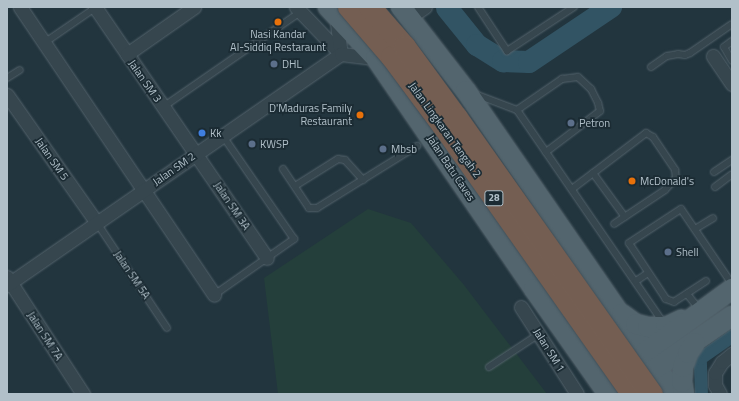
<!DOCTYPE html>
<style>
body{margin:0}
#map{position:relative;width:739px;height:401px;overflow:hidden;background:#22353e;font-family:"Titillium Web",sans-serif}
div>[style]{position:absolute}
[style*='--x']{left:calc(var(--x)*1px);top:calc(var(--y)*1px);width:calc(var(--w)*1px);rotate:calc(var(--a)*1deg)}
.green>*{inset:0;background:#243f3b}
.canal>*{height:13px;margin:-6.5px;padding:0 6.5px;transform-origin:6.5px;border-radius:6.5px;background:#325464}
.river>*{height:22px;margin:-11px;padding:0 11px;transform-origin:11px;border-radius:11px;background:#325464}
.roads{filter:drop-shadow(0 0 1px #54636c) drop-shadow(0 0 1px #54636c)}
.lane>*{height:6px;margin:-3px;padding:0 3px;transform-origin:3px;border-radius:3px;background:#36464e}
.street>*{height:13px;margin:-6.5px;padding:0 6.5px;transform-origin:6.5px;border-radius:6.5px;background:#36464e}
.primary>*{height:20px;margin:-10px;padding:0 10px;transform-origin:10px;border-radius:10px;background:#53656e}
.bridges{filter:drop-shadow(0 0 1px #415059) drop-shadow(0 0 1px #415059)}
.highway-bridge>*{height:22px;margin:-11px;padding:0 11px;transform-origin:11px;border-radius:11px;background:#745e52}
.dots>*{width:11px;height:11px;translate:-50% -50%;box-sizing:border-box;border:2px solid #1b2b33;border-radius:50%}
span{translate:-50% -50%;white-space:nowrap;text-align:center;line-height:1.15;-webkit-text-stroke:3.5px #1b2b33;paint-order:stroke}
.shield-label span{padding:1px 3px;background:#1b2b33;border:1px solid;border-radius:3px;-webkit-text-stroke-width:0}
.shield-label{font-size:10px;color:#b1c0c9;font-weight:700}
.poi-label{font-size:11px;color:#b1c0c9}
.left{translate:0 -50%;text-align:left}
.right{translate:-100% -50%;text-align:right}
.street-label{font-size:11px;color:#b1c0c9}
.frame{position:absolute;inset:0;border:8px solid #b1c0c9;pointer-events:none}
</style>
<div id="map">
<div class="green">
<div style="clip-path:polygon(368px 209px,411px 223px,464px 285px,547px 394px,278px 394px,264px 278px)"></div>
</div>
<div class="canal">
<div style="--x:701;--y:394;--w:36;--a:-92"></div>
<div style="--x:700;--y:358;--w:39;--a:-35"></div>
</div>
<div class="river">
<div style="--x:447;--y:8;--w:48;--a:51"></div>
<div style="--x:477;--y:45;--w:31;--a:32"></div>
<div style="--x:503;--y:61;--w:26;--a:2"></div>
<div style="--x:529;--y:62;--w:99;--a:-33.9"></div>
</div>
<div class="roads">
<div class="lane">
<div style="--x:478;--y:7;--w:53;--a:56.6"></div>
<div style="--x:507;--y:51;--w:80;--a:-33.3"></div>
<div style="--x:732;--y:41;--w:10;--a:143"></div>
<div style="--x:724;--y:47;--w:16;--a:60"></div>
<div style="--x:44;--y:43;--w:62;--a:-34.5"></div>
<div style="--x:651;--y:67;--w:19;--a:-35"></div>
<div style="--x:667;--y:56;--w:11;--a:-10"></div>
<div style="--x:678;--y:54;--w:7;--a:8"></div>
<div style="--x:685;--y:55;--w:5;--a:-22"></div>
<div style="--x:690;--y:53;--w:51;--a:-34.6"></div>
<div style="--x:7;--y:78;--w:15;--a:-32"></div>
<div style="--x:475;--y:94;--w:45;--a:20.9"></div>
<div style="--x:517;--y:110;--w:260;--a:55.5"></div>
<div style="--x:163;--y:107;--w:167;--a:-34.7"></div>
<div style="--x:517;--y:110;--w:55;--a:-34.6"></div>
<div style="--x:562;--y:79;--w:16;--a:-7"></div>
<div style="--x:578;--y:77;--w:18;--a:43"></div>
<div style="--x:591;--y:89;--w:16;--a:63"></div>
<div style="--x:598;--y:103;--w:8;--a:76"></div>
<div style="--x:600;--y:111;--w:68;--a:142.8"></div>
<div style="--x:283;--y:169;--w:47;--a:56.3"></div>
<div style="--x:309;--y:208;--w:8;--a:0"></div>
<div style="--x:317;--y:208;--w:118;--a:-31.8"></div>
<div style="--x:714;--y:172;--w:22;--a:-34"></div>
<div style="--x:593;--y:173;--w:54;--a:54"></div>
<div style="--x:295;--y:186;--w:51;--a:-32.1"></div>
<div style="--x:338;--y:159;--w:7;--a:8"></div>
<div style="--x:345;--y:160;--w:27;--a:48"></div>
<div style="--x:715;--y:187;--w:21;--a:-37"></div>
<div style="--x:572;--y:189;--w:93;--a:-37.1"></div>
<div style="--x:646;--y:133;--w:8;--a:30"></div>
<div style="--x:653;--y:137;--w:40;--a:56"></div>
<div style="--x:675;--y:170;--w:8;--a:83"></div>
<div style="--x:676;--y:178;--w:16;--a:133"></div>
<div style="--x:665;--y:190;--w:61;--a:146.3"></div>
<div style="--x:97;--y:223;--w:126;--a:56.3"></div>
<div style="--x:695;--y:229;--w:21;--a:-31"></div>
<div style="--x:636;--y:281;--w:14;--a:-34"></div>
<div style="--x:706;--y:281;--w:38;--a:147"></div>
<div style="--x:674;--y:302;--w:9;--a:-159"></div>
<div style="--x:666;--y:299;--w:67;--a:-123.5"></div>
<div style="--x:629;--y:243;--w:62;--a:-33.2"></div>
<div style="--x:681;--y:209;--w:91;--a:55.8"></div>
<div style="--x:687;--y:294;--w:21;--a:51"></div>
<div style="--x:214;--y:295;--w:98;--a:-35"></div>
<div style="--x:294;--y:239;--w:125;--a:-124.6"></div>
<div style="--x:489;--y:367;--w:60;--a:-33.4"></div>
</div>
<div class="street">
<div style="--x:20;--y:7;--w:347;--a:56"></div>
<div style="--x:95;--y:7;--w:304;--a:55.6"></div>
<div style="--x:296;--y:7;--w:65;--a:46.2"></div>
<div style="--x:336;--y:15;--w:39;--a:83"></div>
<div style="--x:410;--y:17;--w:18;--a:-34"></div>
<div style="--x:127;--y:54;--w:82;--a:-35"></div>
<div style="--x:713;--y:56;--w:34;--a:56"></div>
<div style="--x:7;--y:95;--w:156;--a:54.9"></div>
<div style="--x:7;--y:277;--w:140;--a:57"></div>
<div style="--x:7;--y:285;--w:406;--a:-34.7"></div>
<div style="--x:341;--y:54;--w:35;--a:7"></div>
<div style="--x:521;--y:307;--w:103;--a:57.2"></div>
<div style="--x:720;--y:394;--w:10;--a:-119"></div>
<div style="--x:715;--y:385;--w:12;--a:-90"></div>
<div style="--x:715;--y:373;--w:13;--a:-58"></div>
<div style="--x:722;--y:362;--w:13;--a:-39"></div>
</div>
<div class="primary">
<div style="--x:328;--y:7;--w:70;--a:46.7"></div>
<div style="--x:376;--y:58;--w:280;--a:55.6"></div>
<div style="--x:534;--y:289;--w:128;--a:54.8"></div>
<div style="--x:401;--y:7;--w:106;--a:52.3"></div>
<div style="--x:466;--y:91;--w:368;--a:55.4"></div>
<div style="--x:622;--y:314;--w:17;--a:36"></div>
<div style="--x:636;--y:324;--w:12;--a:14"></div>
<div style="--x:648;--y:327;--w:18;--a:0"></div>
<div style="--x:666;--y:327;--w:17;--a:-25"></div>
<div style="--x:636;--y:359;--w:119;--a:-36.1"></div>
<div style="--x:646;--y:375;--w:104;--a:-34.5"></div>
<div style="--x:684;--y:394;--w:12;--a:-99"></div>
<div style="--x:682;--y:382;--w:15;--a:-86"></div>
<div style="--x:683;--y:367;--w:15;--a:-70"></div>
<div style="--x:688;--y:353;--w:12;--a:-55"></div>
</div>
</div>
<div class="bridges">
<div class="highway-bridge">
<div style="--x:349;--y:7;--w:66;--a:49.3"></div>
<div style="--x:392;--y:57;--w:87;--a:53.4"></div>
<div style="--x:444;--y:127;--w:327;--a:54.8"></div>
<div style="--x:370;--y:7;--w:53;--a:48.8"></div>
<div style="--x:405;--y:47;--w:88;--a:53.8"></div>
<div style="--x:457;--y:118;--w:338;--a:54.8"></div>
</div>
</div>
<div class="dots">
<div style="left:278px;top:22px;background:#e8710a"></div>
<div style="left:274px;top:64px;background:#5c6f8a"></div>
<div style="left:360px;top:115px;background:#e8710a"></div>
<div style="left:571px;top:123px;background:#5c6f8a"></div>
<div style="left:202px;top:133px;background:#3f7fe0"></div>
<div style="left:252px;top:144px;background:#5c6f8a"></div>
<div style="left:383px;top:149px;background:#5c6f8a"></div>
<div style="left:632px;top:181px;background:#e8710a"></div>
<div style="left:668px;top:252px;background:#5c6f8a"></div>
</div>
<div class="shield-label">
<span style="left:494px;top:198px">28</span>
</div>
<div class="poi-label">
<span style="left:278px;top:41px">Nasi Kandar<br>Al-Siddiq Restaraunt</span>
<span class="left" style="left:282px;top:64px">DHL</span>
<span class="right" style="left:352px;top:115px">D'Maduras Family<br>Restaurant</span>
<span class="left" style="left:579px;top:123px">Petron</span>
<span class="left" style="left:210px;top:133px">Kk</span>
<span class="left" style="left:260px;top:144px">KWSP</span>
<span class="left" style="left:391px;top:149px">Mbsb</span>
<span class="left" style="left:640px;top:181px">McDonald's</span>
<span class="left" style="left:676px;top:252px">Shell</span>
</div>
<div class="street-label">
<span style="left:145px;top:81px;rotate:55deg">Jalan SM 3</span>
<span style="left:445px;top:130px;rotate:54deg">Jalan Lingkaran Tengah 2</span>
<span style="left:52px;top:159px;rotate:55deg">Jalan SM 5</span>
<span style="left:451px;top:168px;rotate:56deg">Jalan Batu Caves</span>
<span style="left:174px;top:169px;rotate:-35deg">Jalan SM 2</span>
<span style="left:232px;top:206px;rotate:56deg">Jalan SM 3A</span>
<span style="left:132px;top:275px;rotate:56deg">Jalan SM 5A</span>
<span style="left:45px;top:336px;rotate:57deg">Jalan SM 7A</span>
<span style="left:549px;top:350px;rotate:58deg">Jalan SM 1</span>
</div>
<div class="frame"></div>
</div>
